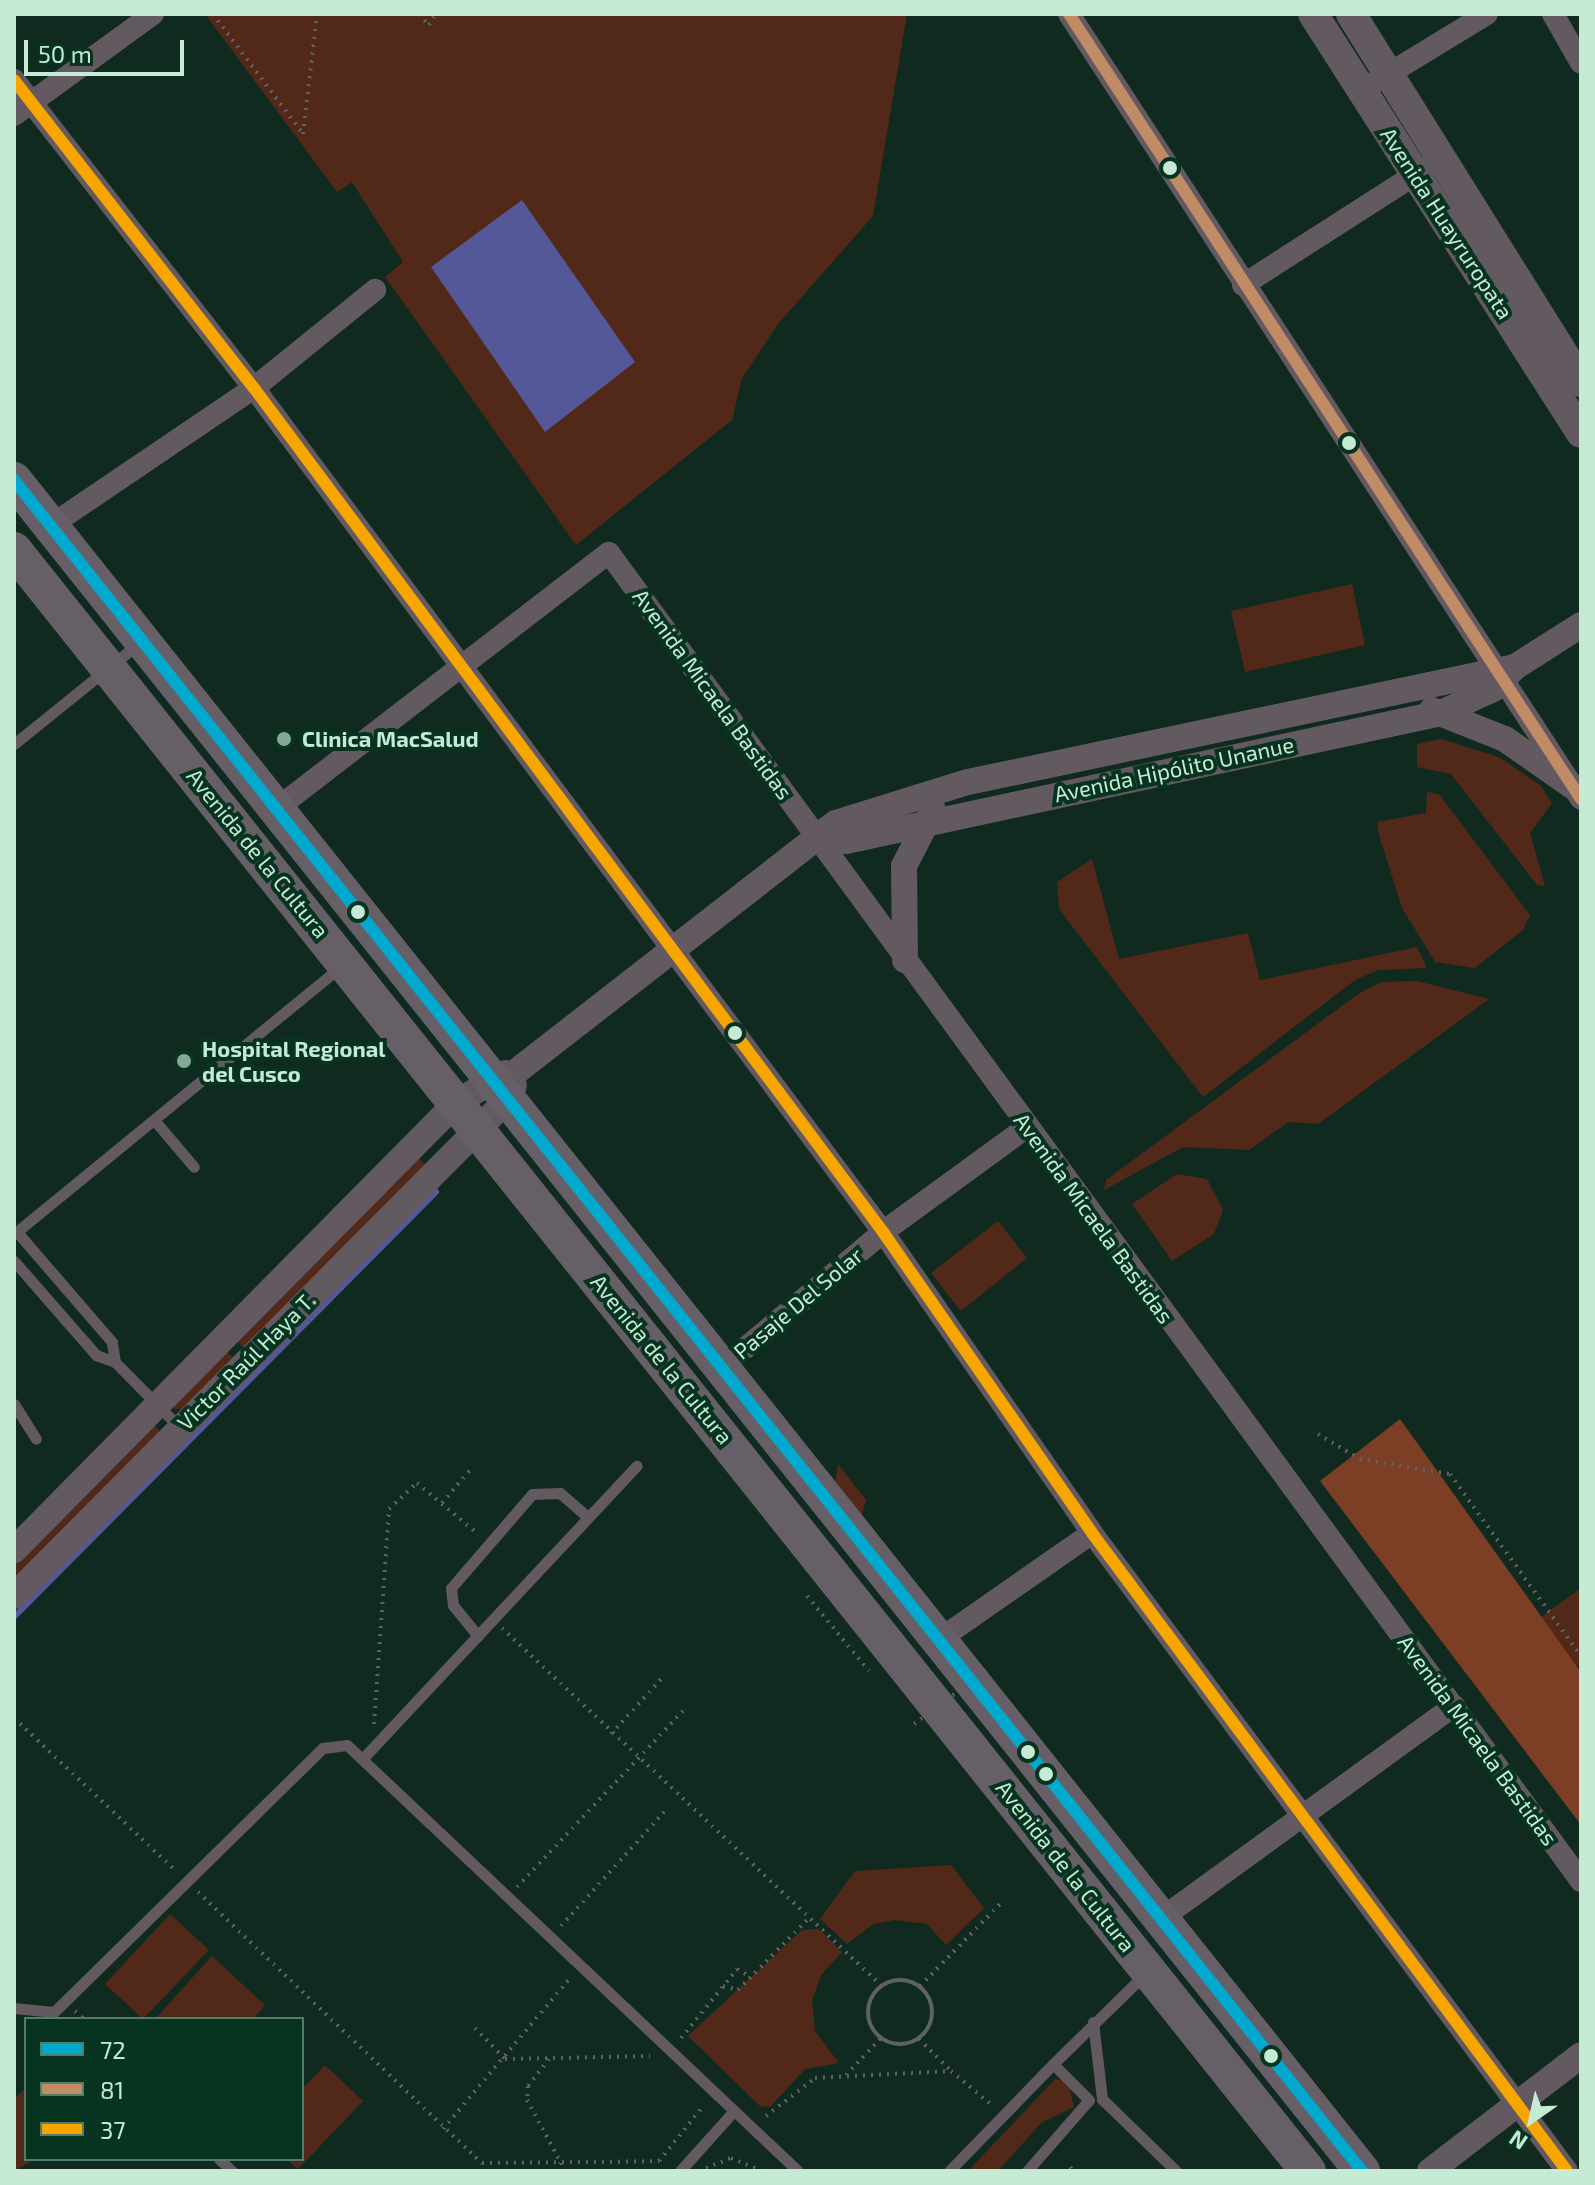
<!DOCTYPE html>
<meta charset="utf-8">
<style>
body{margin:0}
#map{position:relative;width:1595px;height:2185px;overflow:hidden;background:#102a1f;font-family:"Exo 2",sans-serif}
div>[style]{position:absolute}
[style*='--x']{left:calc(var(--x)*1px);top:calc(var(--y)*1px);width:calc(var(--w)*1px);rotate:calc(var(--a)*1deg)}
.green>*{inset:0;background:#522918}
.forest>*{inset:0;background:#7c3e25}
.water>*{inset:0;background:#545898}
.stream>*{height:6px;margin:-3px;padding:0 3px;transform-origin:3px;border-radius:3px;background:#545898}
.path>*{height:4px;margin-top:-2px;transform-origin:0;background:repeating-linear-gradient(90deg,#606162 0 2px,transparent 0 8px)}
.path>.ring{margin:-2px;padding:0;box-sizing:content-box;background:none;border:4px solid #606162;border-radius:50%}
.service>*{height:11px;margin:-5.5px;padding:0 5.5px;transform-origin:5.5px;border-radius:5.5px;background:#635960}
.minor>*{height:22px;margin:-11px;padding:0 11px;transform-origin:11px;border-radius:11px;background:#635960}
.tertiary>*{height:26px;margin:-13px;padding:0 13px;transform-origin:13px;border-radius:13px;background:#635960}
.secondary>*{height:30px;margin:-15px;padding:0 15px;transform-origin:15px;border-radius:15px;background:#625a60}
.trunk>*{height:36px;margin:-18px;padding:0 18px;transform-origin:18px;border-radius:18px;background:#675f67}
.path-bridge>*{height:4px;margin-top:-2px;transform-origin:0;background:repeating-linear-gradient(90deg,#606162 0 2px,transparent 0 8px)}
.bus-1>*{height:12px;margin:-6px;padding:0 6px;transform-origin:6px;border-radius:6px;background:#00a9ce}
.bus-2>*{height:12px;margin:-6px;padding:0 6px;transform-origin:6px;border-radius:6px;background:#c18c65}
.bus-3>*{height:12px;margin:-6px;padding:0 6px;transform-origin:6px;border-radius:6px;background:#f7a600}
.dots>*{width:22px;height:22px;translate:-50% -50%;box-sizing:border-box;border:4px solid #063420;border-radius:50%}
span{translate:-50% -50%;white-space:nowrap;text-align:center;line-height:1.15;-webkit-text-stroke:8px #063420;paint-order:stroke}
.street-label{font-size:22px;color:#c5ebd5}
.poi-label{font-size:22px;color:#c5ebd5;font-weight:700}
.left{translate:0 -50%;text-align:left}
.frame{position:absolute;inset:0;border:16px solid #c5ebd5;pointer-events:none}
.legend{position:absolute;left:24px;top:2017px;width:280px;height:144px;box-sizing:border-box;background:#063420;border:2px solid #527d68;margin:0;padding:10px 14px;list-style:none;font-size:24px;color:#c5ebd5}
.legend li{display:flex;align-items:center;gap:16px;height:40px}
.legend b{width:40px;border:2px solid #527d68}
.north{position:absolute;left:1491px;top:2081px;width:80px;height:80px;-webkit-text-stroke:6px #063420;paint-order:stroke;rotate:214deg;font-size:22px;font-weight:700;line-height:32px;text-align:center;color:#c5ebd5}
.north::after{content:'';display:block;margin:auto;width:28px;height:36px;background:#c5ebd5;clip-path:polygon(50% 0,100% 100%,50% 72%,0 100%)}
.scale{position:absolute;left:24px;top:40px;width:160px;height:36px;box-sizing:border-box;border:4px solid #c5ebd5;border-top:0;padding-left:10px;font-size:24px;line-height:28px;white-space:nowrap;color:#c5ebd5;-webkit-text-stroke:6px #063420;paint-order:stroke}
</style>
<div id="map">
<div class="green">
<div style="clip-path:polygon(205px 14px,907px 14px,873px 216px,778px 324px,742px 378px,732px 420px,576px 545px,385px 277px,403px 262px,352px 182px,337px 192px)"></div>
<div style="clip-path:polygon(1352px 584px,1365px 645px,1245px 672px,1231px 611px)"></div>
<div style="clip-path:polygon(1441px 739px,1499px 757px,1540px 785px,1552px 803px,1530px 833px,1545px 886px,1537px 885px,1451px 774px,1417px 767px,1417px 744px)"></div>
<div style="clip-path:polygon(1427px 792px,1439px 794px,1530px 915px,1523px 930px,1475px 968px,1435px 962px,1402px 908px,1379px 835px,1377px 822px,1426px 813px)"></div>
<div style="clip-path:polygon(1092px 859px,1119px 959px,1248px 933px,1260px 980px,1417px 947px,1427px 968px,1378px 970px,1355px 980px,1203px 1097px,1059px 909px,1057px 882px)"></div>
<div style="clip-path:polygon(1417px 981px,1489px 999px,1318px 1124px,1288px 1122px,1249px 1150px,1183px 1147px,1104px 1190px,1106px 1180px,1358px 994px,1381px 982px)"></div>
<div style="clip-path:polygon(415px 1155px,425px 1165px,245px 1349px,233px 1337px)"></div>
<div style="clip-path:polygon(1177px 1174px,1207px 1179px,1223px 1210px,1214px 1234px,1172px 1261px,1132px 1204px)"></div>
<div style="clip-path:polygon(998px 1221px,1027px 1258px,961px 1311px,931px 1273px)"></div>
<div style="clip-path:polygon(222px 1348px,235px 1359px,186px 1409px,174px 1409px,173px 1396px)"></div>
<div style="clip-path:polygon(150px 1421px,161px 1432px,14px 1583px,14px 1561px)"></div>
<div style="clip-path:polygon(838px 1464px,866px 1500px,861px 1519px,835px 1485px)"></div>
<div style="clip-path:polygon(1581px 1588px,1581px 1663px,1577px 1666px,1541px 1617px)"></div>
<div style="clip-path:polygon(951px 1865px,984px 1908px,946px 1945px,927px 1924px,895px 1920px,873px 1924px,847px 1944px,820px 1919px,855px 1871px)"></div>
<div style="clip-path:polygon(170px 1914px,209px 1950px,143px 2019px,105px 1984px)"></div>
<div style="clip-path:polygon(819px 1929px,842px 1952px,821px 1975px,812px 2001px,815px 2031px,839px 2063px,805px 2069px,770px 2107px,760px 2106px,688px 2036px,802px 1930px)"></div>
<div style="clip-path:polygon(212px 1956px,265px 2005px,253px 2019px,155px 2019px)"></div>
<div style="clip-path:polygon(325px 2065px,363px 2101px,298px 2169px,287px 2159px,302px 2159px,302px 2089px)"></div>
<div style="clip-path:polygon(1055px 2079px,1068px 2082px,1074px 2107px,1041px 2123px,998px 2171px,968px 2171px)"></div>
<div style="clip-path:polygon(26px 2087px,26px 2159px,36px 2159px,14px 2171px,14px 2100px)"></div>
</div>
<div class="forest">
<div style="clip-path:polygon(1400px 1419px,1581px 1672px,1581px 1825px,1320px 1481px)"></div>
</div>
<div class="water">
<div style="clip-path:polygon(522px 200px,635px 362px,545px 432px,431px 267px)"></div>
</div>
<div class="stream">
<div style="--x:14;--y:1617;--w:599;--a:-45.2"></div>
</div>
<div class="path">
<div style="--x:213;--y:14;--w:150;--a:53.1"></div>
<div style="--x:303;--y:134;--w:121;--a:-83.3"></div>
<div style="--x:419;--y:14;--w:15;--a:48"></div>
<div style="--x:429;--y:25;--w:13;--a:-61"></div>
<div style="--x:1318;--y:1434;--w:49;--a:30.8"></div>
<div style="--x:1360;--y:1459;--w:91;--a:9.5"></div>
<div style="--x:1450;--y:1474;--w:224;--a:54.3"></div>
<div style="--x:442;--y:1503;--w:43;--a:-49.7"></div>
<div style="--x:807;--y:1596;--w:97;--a:50.4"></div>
<div style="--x:502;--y:1628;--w:522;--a:43.29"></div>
<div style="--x:14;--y:1718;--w:224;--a:43.4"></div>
<div style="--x:374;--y:1724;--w:216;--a:-86"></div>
<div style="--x:389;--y:1509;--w:38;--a:-43"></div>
<div style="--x:417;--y:1483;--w:80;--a:39.9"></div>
<div style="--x:611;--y:1734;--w:76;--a:-47.7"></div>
<div style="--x:517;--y:1887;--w:242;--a:-46.7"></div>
<div style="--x:198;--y:1892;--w:393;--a:43.7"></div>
<div style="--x:482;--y:2163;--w:177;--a:-0.6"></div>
<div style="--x:659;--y:2161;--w:72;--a:-51.2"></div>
<div style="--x:561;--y:1926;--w:154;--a:-47.9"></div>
<div class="ring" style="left:868px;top:1980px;width:60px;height:60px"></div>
<div style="--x:723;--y:1986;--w:16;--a:15"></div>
<div style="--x:738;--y:1990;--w:103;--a:-45.4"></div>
<div style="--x:920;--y:1986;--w:116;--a:-45.7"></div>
<div style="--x:75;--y:2011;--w:12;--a:42"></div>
<div style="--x:475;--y:2028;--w:43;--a:45.9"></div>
<div style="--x:505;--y:2059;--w:145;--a:-1.2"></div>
<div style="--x:681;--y:2038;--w:89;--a:-50.9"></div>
<div style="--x:737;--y:1969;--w:16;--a:30"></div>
<div style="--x:919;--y:2039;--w:45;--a:45"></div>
<div style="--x:549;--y:2059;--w:34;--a:128"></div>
<div style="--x:528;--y:2086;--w:14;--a:94"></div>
<div style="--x:527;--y:2100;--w:72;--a:61.6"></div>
<div style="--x:561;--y:2163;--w:9;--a:117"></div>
<div style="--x:846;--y:2075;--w:51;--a:-46.6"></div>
<div style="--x:766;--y:2116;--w:62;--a:-37.8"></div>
<div style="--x:815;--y:2078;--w:136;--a:-2.9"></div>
<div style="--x:951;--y:2071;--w:55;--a:39.8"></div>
<div style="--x:443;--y:2129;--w:197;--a:-49.9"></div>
<div style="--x:1070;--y:2167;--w:5;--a:53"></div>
<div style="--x:706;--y:2168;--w:27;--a:-22"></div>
<div style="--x:731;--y:2158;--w:33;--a:23"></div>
</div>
<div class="service">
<div style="--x:14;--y:744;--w:159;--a:-38.9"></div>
<div style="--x:155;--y:1121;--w:60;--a:49.7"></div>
<div style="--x:14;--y:1234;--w:424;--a:-39.3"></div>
<div style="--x:14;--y:1261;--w:125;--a:48.9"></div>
<div style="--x:96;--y:1355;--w:20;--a:20"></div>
<div style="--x:115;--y:1362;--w:20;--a:-99"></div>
<div style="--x:112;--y:1342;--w:145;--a:-130.8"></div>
<div style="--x:115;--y:1362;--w:93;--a:45.4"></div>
<div style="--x:14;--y:1404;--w:41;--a:57.8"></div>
<div style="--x:478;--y:1636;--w:40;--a:-129"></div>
<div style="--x:453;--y:1605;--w:17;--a:-97"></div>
<div style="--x:451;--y:1588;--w:124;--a:-49.2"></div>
<div style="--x:532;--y:1494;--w:28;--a:-2"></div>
<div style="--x:560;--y:1493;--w:37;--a:41"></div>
<div style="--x:366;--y:1755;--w:396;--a:-46.9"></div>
<div style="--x:14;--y:2008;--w:40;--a:5.7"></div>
<div style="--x:54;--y:2012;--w:377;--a:-44.5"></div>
<div style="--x:323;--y:1748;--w:24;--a:-7"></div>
<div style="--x:347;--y:1745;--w:620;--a:43.37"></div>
<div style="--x:1093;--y:2022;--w:78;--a:83.3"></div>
<div style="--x:1102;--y:2099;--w:103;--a:44.2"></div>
<div style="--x:219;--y:2159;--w:18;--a:43"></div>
<div style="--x:680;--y:2171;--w:79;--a:-48.1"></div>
<div style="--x:949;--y:2171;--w:149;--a:-45.8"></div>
<div style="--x:1027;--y:2171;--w:94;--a:-48.9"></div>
<div style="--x:1089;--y:2100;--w:51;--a:-135"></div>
<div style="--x:1053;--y:2064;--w:130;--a:-44.4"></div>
</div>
<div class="minor">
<div style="--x:1069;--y:14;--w:937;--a:56.89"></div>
<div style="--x:1553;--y:14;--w:56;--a:60.3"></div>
<div style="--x:14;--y:80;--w:390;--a:52.1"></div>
<div style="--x:254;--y:388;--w:1053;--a:53.3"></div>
<div style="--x:883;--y:1232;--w:366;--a:55.2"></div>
<div style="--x:1092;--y:1533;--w:795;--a:53.33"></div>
<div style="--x:1362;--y:90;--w:146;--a:-31.3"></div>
<div style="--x:14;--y:115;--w:172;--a:-36"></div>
<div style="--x:1243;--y:285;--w:219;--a:-32.7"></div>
<div style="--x:50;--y:526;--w:246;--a:-34.1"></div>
<div style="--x:254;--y:388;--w:156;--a:-39"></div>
<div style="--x:280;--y:806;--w:415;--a:-37.6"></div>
<div style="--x:609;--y:553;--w:1646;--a:53.8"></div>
<div style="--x:724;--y:1366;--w:208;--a:-40.1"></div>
<div style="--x:883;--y:1232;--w:178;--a:-36.1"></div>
<div style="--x:940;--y:1639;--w:185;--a:-34.9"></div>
<div style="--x:1162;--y:1918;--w:361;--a:-36"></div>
</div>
<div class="tertiary">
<div style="--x:1432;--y:710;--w:79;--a:21.7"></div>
<div style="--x:1505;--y:739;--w:82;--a:35"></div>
<div style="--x:821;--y:840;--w:25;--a:2"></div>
<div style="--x:846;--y:841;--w:609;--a:-12.14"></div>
<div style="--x:1441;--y:713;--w:57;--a:-24.8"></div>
<div style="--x:1493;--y:689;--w:31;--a:-45"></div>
<div style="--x:1515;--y:667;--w:78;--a:-32.5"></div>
<div style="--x:905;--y:960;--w:94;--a:-90.6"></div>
<div style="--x:904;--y:866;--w:63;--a:-62.6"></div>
<div style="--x:517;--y:1071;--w:404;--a:-37.9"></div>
<div style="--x:836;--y:823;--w:138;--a:-17.3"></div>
<div style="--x:968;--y:782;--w:559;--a:-11.87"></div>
<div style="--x:14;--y:1550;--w:630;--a:-45.32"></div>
<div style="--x:457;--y:1102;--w:57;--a:-30.6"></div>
<div style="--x:14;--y:1596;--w:705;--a:-45.17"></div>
<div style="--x:511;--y:1096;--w:11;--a:-75"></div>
<div style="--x:1430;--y:2171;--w:190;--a:-37.5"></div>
</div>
<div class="secondary">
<div style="--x:1313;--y:14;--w:497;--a:57.4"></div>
<div style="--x:1351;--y:14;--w:434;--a:58"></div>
</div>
<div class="trunk">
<div style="--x:14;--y:480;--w:2163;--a:51.44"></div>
<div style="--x:14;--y:550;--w:2074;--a:51.4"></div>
</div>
<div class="path-bridge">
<div style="--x:914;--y:1724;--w:91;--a:-36.5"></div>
</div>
<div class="bus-1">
<div style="--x:14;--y:480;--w:2163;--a:51.44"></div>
</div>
<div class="bus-2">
<div style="--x:1069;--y:14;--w:937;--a:56.89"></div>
</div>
<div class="bus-3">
<div style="--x:14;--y:80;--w:390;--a:52.1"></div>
<div style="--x:254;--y:388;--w:1053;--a:53.3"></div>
<div style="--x:883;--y:1232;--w:366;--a:55.2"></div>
<div style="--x:1092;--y:1533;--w:795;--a:53.33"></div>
</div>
<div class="dots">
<div style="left:1170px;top:168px;background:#c5ebd5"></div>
<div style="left:1349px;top:443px;background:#c5ebd5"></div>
<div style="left:284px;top:739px;background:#86a795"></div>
<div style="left:358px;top:912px;background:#c5ebd5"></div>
<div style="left:735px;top:1033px;background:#c5ebd5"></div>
<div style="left:184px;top:1061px;background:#86a795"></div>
<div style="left:1028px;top:1752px;background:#c5ebd5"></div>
<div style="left:1046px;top:1774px;background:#c5ebd5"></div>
<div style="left:1271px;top:2056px;background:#c5ebd5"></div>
</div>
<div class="street-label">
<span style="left:1447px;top:223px;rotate:57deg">Avenida Huayruropata</span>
<span style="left:713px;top:694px;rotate:54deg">Avenida Micaela Bastidas</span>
<span style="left:1174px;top:769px;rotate:-12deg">Avenida Hipólito Unanue</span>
<span style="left:258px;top:853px;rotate:51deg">Avenida de la Cultura</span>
<span style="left:1094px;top:1218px;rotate:54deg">Avenida Micaela Bastidas</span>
<span style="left:798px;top:1303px;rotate:-40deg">Pasaje Del Solar</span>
<span style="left:662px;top:1359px;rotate:51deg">Avenida de la Cultura</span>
<span style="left:246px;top:1361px;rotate:-45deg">Victor Raúl Haya T.</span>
<span style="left:1478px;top:1740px;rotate:54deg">Avenida Micaela Bastidas</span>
<span style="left:1066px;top:1866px;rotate:52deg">Avenida de la Cultura</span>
</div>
<div class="poi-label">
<span class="left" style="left:302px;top:739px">Clinica MacSalud</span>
<span class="left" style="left:202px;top:1061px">Hospital Regional<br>del Cusco</span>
</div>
<div class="frame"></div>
<ul class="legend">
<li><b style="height:10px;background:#00a9ce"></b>72</li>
<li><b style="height:10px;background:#c18c65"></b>81</li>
<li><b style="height:10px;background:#f7a600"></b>37</li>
</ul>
<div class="north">N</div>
<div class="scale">50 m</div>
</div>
